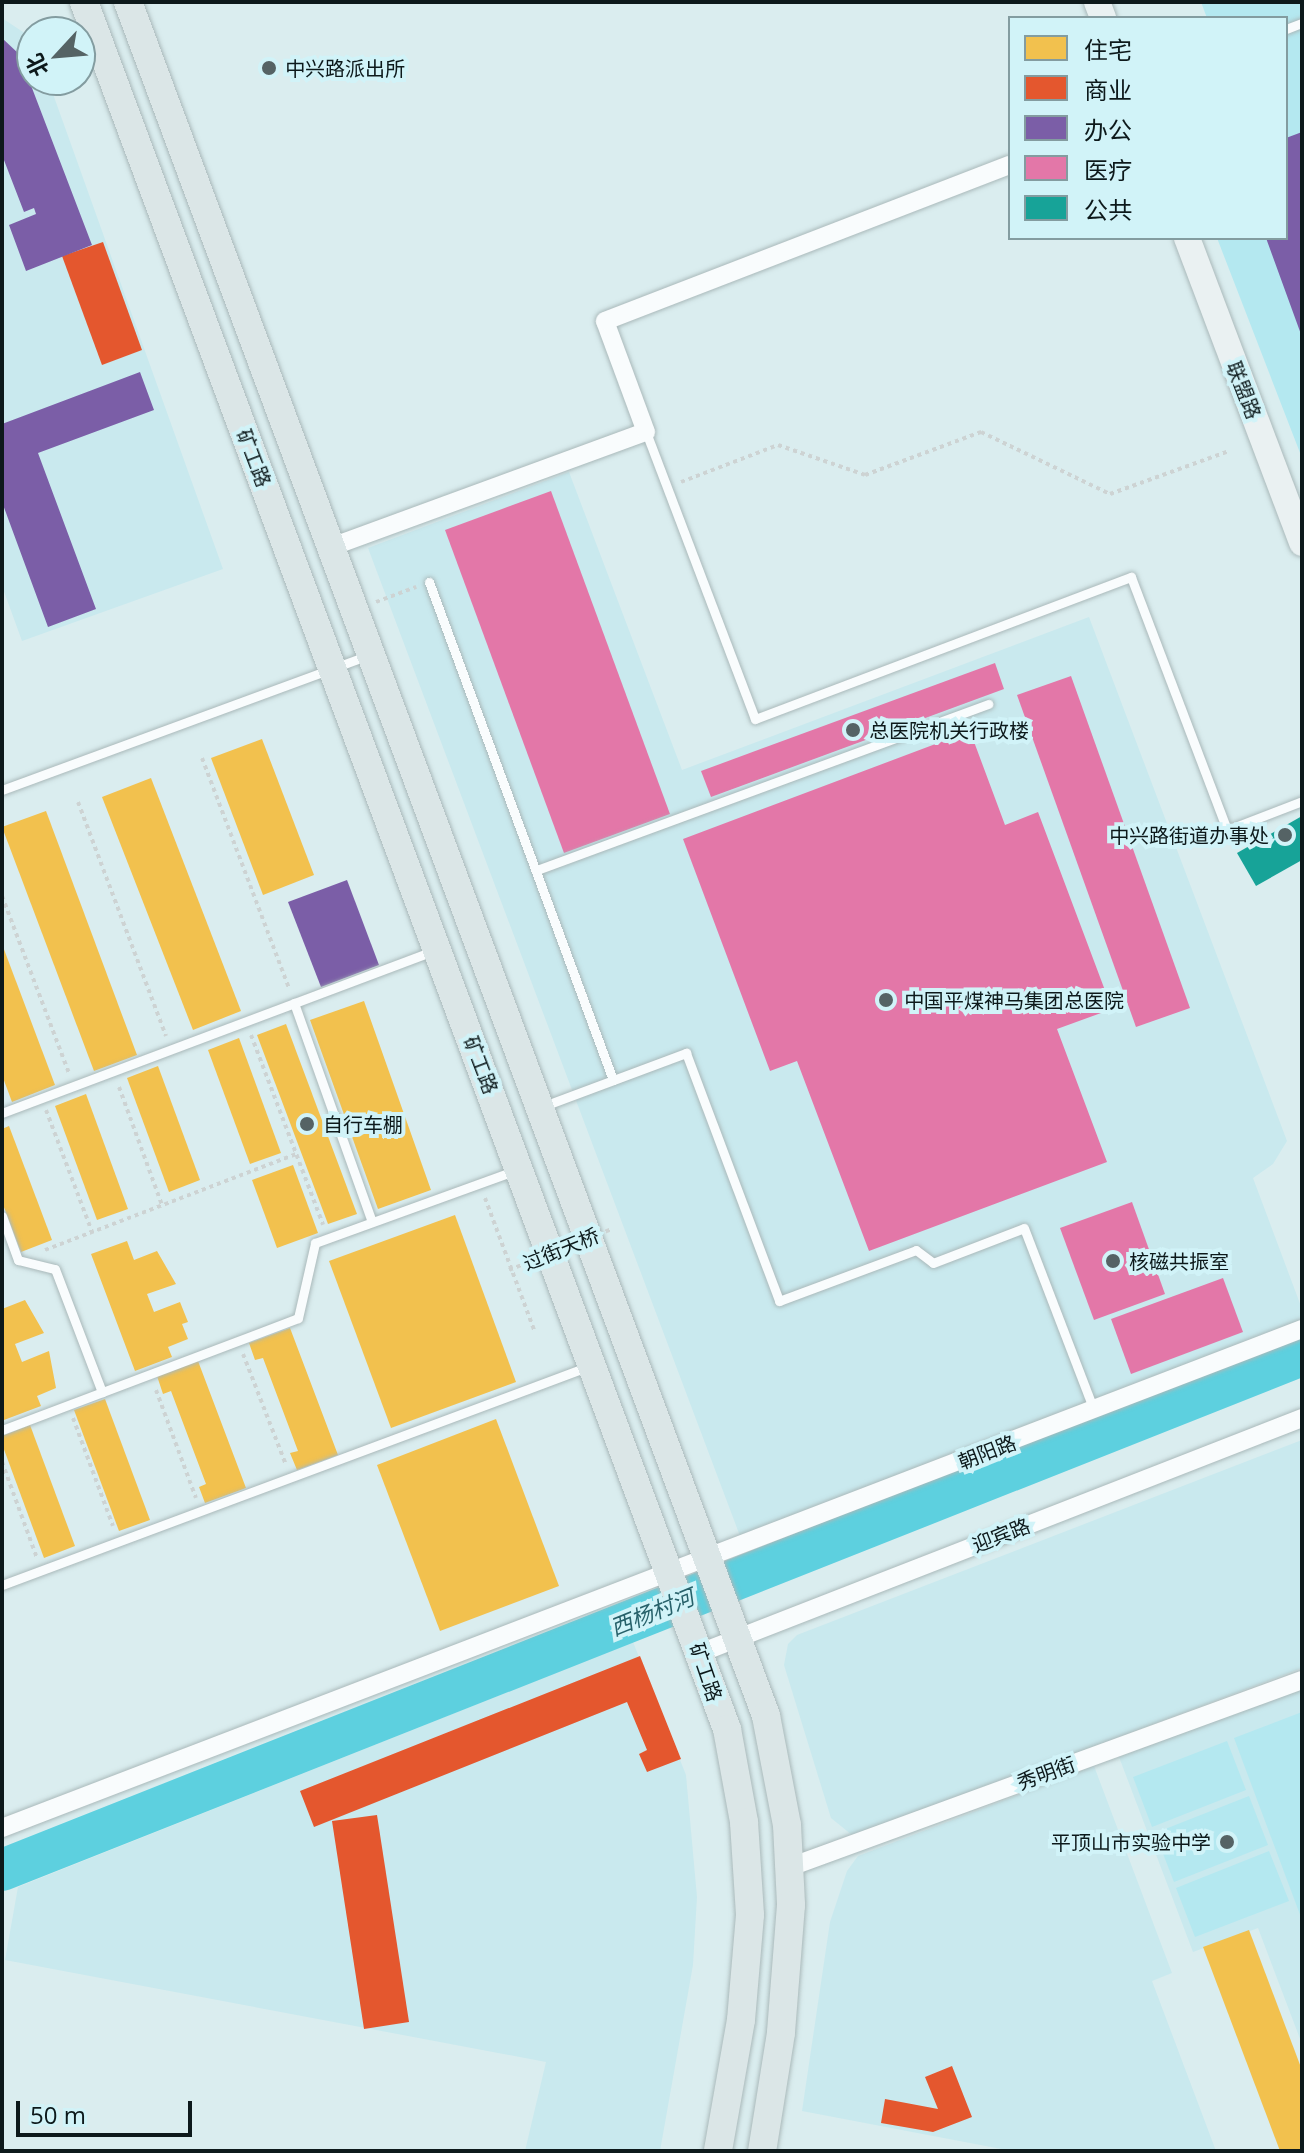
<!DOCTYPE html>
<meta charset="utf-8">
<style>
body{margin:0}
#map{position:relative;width:1304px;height:2153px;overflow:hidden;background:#daedef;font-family:"Open Sans","Noto Sans SC",sans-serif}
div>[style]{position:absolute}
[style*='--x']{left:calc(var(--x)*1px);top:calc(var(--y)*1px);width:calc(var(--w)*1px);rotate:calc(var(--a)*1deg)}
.built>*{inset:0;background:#c9e9ee}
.green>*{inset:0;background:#b4e8f0}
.homes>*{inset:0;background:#f2c14e}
.shops>*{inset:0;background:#e4572e}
.offices>*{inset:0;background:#7b5ea7}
.health>*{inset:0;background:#e377a8}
.public>*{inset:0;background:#17a398}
.river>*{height:42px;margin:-21px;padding:0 21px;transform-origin:21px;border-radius:21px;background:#5dd0df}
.path>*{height:4px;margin-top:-2px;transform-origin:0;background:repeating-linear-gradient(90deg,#cdd3d3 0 4px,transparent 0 8px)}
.roads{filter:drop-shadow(0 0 2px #aab9ba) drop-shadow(0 0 2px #aab9ba)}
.lane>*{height:9px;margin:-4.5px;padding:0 4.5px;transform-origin:4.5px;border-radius:4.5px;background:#f9fcfd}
.street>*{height:18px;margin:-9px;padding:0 9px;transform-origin:9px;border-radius:9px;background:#f9fcfd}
.secondary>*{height:26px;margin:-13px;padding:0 13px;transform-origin:13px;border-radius:13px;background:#eaf1f2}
.primary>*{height:28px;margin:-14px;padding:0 14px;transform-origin:14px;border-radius:14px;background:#dbe6e7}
.path-bridge>*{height:4px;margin-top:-2px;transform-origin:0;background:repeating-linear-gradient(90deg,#cdd3d3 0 4px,transparent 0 8px)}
.dots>*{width:22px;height:22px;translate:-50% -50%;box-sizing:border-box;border:4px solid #d1f3f8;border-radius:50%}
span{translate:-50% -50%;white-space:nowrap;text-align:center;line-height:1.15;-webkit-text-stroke:8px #d1f3f8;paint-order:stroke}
.poi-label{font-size:20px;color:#0d191b}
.left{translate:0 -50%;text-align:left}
.right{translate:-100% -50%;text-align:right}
.street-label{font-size:20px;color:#0d191b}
.water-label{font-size:22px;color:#27616a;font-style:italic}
.frame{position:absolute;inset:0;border:4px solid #0d191b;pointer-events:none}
.legend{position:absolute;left:1008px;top:16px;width:280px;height:224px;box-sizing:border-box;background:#d1f3f8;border:2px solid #839ca0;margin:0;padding:10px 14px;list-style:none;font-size:24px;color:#0d191b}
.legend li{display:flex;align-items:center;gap:16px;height:40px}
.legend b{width:40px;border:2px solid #839ca0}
.north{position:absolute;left:16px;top:16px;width:80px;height:80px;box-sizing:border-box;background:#d1f3f8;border:2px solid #839ca0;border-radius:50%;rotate:244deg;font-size:22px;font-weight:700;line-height:32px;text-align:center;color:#0d191b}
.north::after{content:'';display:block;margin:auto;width:28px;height:36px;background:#556365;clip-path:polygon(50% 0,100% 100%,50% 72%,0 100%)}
.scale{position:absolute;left:16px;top:2101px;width:176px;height:36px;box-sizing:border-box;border:4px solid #0d191b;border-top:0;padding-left:10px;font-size:24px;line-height:28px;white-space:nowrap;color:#0d191b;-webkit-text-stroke:6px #d1f3f8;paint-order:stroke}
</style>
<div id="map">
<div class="built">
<div style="clip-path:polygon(2px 18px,32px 38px,32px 80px,48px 80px,223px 569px,22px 641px,2px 586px)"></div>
<div style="clip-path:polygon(569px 472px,682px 770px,1089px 617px,1287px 1141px,1273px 1164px,1253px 1178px,1302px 1309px,1302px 1324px,740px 1536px,368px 548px)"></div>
<div style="clip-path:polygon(1302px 1440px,1302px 1668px,876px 1829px,852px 1835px,831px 1818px,784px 1665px,788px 1644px,797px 1635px)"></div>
<div style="clip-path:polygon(633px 1642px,686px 1775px,697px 1897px,693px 1965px,660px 2151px,525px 2151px,546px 2062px,5px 1960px,18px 1887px)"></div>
<div style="clip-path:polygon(1302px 1688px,1302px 2044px,1258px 1928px,1193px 1952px,1119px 1757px)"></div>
<div style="clip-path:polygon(1094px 1766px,1172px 1973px,1152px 1981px,1216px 2151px,1012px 2151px,802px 2111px,830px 1922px,847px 1871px,858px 1856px)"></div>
</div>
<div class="green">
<div style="clip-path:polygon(1201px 2px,1302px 2px,1302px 458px,1217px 238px,1286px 238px,1286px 18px,1207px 18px)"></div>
<div style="clip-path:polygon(1302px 1712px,1302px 1920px,1234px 1738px)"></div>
<div style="clip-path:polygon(1227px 1741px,1246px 1790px,1152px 1827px,1133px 1777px)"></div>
<div style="clip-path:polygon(1249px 1796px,1268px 1845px,1174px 1882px,1155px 1833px)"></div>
<div style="clip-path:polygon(1269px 1851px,1289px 1901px,1195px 1937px,1176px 1888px)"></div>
</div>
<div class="homes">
<div style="clip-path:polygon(262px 739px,314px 875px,263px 895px,211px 758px)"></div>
<div style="clip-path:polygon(151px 778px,241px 1011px,193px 1030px,102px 797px)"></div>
<div style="clip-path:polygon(46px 811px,137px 1055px,94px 1071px,2px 827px)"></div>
<div style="clip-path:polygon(2px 944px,55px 1085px,12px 1102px,2px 1075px)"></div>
<div style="clip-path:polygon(364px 1001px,431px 1190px,378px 1209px,310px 1020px)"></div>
<div style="clip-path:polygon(286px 1024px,357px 1214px,328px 1224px,257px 1035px)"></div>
<div style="clip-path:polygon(239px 1038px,281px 1153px,250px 1164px,208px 1050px)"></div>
<div style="clip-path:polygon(158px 1066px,200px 1180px,169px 1192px,127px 1078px)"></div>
<div style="clip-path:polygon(86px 1094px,128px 1209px,97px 1220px,55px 1106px)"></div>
<div style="clip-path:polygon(9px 1126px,52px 1240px,21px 1252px,2px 1202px,2px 1129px)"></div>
<div style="clip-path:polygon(293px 1165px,318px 1233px,277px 1248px,252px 1180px)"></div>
<div style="clip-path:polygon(455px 1215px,516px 1382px,391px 1428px,329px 1261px)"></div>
<div style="clip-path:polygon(127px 1241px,134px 1260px,157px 1251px,176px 1284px,147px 1294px,154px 1312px,180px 1302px,188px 1322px,182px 1324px,188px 1339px,168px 1347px,172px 1357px,135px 1371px,91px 1254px)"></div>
<div style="clip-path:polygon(25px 1300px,44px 1333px,15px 1344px,22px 1362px,49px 1351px,56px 1388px,37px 1396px,41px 1406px,4px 1420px,2px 1309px)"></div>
<div style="clip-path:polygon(290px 1328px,338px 1455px,297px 1470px,290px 1453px,298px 1451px,263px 1358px,255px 1360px,249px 1343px)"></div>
<div style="clip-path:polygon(198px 1361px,246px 1488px,205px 1503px,199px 1487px,206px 1484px,171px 1391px,163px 1394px,157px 1376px)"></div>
<div style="clip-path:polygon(105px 1399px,150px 1520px,119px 1531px,74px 1410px)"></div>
<div style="clip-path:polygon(496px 1419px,559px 1586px,440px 1631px,377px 1465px)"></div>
<div style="clip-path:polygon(30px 1425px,75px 1546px,44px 1558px,2px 1444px,2px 1436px)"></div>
<div style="clip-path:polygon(1249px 1930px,1302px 2070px,1302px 2151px,1280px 2151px,1203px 1947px)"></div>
</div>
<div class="shops">
<div style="clip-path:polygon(103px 242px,142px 350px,102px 365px,62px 256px)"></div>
<div style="clip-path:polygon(640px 1656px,681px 1759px,647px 1772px,639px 1754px,647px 1750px,627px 1702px,314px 1827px,300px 1791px)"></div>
<div style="clip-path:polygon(377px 1815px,409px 2022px,364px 2029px,332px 1821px)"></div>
<div style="clip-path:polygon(952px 2066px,972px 2117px,933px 2132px,881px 2123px,885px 2099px,938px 2109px,925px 2077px)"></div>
</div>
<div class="offices">
<div style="clip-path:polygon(2px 38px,19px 54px,92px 245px,26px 271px,9px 225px,36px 214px,34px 208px,24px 212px,2px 155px)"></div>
<div style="clip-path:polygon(1302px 132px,1302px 337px,1266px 238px,1286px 238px,1286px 138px)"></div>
<div style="clip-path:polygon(140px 372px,154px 410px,38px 453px,96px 609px,48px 627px,2px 502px,2px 424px)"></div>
<div style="clip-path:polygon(347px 880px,379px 965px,321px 987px,288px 902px)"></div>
</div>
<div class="health">
<div style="clip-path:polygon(551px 491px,670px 814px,564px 853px,445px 530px)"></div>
<div style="clip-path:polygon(995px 663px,1004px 689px,711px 797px,701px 771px)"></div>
<div style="clip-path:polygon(1071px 676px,1190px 1008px,1136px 1027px,1017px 695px)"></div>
<div style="clip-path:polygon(970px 731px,1005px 825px,1038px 812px,1112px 1009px,1057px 1029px,1107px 1162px,869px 1251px,797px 1061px,770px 1071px,683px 839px)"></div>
<div style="clip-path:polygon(1132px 1202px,1165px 1294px,1094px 1320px,1060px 1228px)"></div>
<div style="clip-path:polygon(1223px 1278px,1243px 1332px,1131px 1374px,1111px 1319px)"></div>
</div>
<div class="public">
<div style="clip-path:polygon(1302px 816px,1302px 860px,1256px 886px,1237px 853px)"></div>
</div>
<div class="river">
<div style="--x:2;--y:1870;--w:1398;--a:-21.61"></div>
</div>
<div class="path">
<div style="--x:681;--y:482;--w:104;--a:-20.9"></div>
<div style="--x:778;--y:445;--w:92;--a:19"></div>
<div style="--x:865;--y:475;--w:124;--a:-20.3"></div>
<div style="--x:981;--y:432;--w:143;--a:25.7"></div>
<div style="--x:1110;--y:494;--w:127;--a:-19.9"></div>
<div style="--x:376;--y:602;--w:43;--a:-20.6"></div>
<div style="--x:202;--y:758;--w:246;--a:69.3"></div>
<div style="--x:78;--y:802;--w:250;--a:69.4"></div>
<div style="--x:2;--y:896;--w:189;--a:69.3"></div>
<div style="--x:251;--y:1035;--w:203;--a:69.2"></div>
<div style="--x:119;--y:1087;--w:126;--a:70"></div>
<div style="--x:46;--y:1110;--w:130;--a:69.3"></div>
<div style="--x:485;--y:1198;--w:141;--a:69.6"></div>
<div style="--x:45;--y:1250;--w:270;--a:-20.9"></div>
<div style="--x:243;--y:1354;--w:119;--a:68.8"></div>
<div style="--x:156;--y:1390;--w:115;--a:69.7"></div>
<div style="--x:73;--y:1418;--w:115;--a:69.7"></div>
<div style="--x:2;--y:1462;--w:102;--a:70"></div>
</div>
<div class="roads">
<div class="lane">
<div style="--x:1286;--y:29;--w:17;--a:-21"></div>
<div style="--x:646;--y:432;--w:307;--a:69.2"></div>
<div style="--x:755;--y:719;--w:402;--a:-20.7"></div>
<div style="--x:1131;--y:577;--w:271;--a:69.2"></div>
<div style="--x:1227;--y:830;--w:80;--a:-21.1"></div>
<div style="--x:429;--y:582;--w:531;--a:69.72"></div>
<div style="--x:2;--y:790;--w:389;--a:-20.2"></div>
<div style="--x:537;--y:870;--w:481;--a:-20.2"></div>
<div style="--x:294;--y:1003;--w:232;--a:70.4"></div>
<div style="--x:544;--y:1106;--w:152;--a:-20.5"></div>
<div style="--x:686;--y:1053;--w:265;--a:69.4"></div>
<div style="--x:779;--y:1301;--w:146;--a:-20.4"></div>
<div style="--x:916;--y:1250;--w:21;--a:37"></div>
<div style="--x:933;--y:1263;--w:97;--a:-21"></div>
<div style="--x:1024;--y:1228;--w:195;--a:69"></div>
<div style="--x:2;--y:1113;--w:463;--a:-20.6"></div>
<div style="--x:2;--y:1216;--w:47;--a:70"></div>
<div style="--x:18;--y:1260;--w:38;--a:14"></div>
<div style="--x:55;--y:1269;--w:132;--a:69.1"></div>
<div style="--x:2;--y:1430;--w:316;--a:-20.7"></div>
<div style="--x:298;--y:1318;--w:77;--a:-77.2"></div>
<div style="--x:315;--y:1243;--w:215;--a:-19.9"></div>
<div style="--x:2;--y:1585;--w:624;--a:-20.44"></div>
</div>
<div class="street">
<div style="--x:331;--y:547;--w:335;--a:-20.1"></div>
<div style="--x:646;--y:432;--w:118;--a:-110.3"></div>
<div style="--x:605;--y:321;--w:434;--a:-21.1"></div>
<div style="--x:700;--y:1653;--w:646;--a:-21.32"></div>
<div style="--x:2;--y:1828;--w:1392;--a:-21"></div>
<div style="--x:790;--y:1867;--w:545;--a:-20.06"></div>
</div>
<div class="secondary">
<div style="--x:1097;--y:2;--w:17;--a:69"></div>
<div style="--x:1187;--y:238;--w:326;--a:69.3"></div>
</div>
<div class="primary">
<div style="--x:84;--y:2;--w:1843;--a:69.58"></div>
<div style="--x:727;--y:1729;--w:95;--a:79.6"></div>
<div style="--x:744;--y:1822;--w:93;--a:86.3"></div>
<div style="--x:750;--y:1915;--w:105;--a:94.9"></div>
<div style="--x:741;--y:2020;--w:133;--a:100"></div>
<div style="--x:128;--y:2;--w:1829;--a:69.58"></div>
<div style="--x:766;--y:1716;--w:111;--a:79.1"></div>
<div style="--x:787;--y:1825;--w:80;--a:87.1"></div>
<div style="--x:791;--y:1905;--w:128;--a:94.5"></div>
<div style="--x:781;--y:2033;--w:120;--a:99.1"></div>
</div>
</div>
<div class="path-bridge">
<div style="--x:509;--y:1270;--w:111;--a:-21.7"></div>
</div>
<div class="dots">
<div style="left:269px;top:68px;background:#556365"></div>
<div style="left:853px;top:730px;background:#556365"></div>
<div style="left:1285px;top:835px;background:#556365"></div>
<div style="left:886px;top:1000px;background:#556365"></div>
<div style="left:307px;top:1124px;background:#556365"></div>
<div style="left:1113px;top:1261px;background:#556365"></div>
<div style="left:1227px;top:1842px;background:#556365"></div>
</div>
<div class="poi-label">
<span class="left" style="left:285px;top:68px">中兴路派出所</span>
<span class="left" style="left:869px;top:730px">总医院机关行政楼</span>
<span class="right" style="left:1269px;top:835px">中兴路街道办事处</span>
<span class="left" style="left:904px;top:1000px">中国平煤神马集团总医院</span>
<span class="left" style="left:323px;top:1124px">自行车棚</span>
<span class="left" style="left:1129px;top:1261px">核磁共振室</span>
<span class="right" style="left:1211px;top:1842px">平顶山市实验中学</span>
</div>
<div class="street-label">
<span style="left:1244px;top:390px;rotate:69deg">联盟路</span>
<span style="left:254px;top:458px;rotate:69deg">矿工路</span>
<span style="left:481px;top:1065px;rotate:69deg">矿工路</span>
<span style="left:561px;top:1249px;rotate:-22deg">过街天桥</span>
<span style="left:987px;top:1452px;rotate:-21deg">朝阳路</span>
<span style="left:1001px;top:1535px;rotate:-21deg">迎宾路</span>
<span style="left:706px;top:1672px;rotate:71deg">矿工路</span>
<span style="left:1046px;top:1773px;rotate:-20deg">秀明街</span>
</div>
<div class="water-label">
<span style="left:652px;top:1612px;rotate:-22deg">西杨村河</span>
</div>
<div class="frame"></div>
<ul class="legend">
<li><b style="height:22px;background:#f2c14e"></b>住宅</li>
<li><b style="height:22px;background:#e4572e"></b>商业</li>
<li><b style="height:22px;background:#7b5ea7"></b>办公</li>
<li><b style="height:22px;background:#e377a8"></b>医疗</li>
<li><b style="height:22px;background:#17a398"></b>公共</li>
</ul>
<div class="north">北</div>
<div class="scale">50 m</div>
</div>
